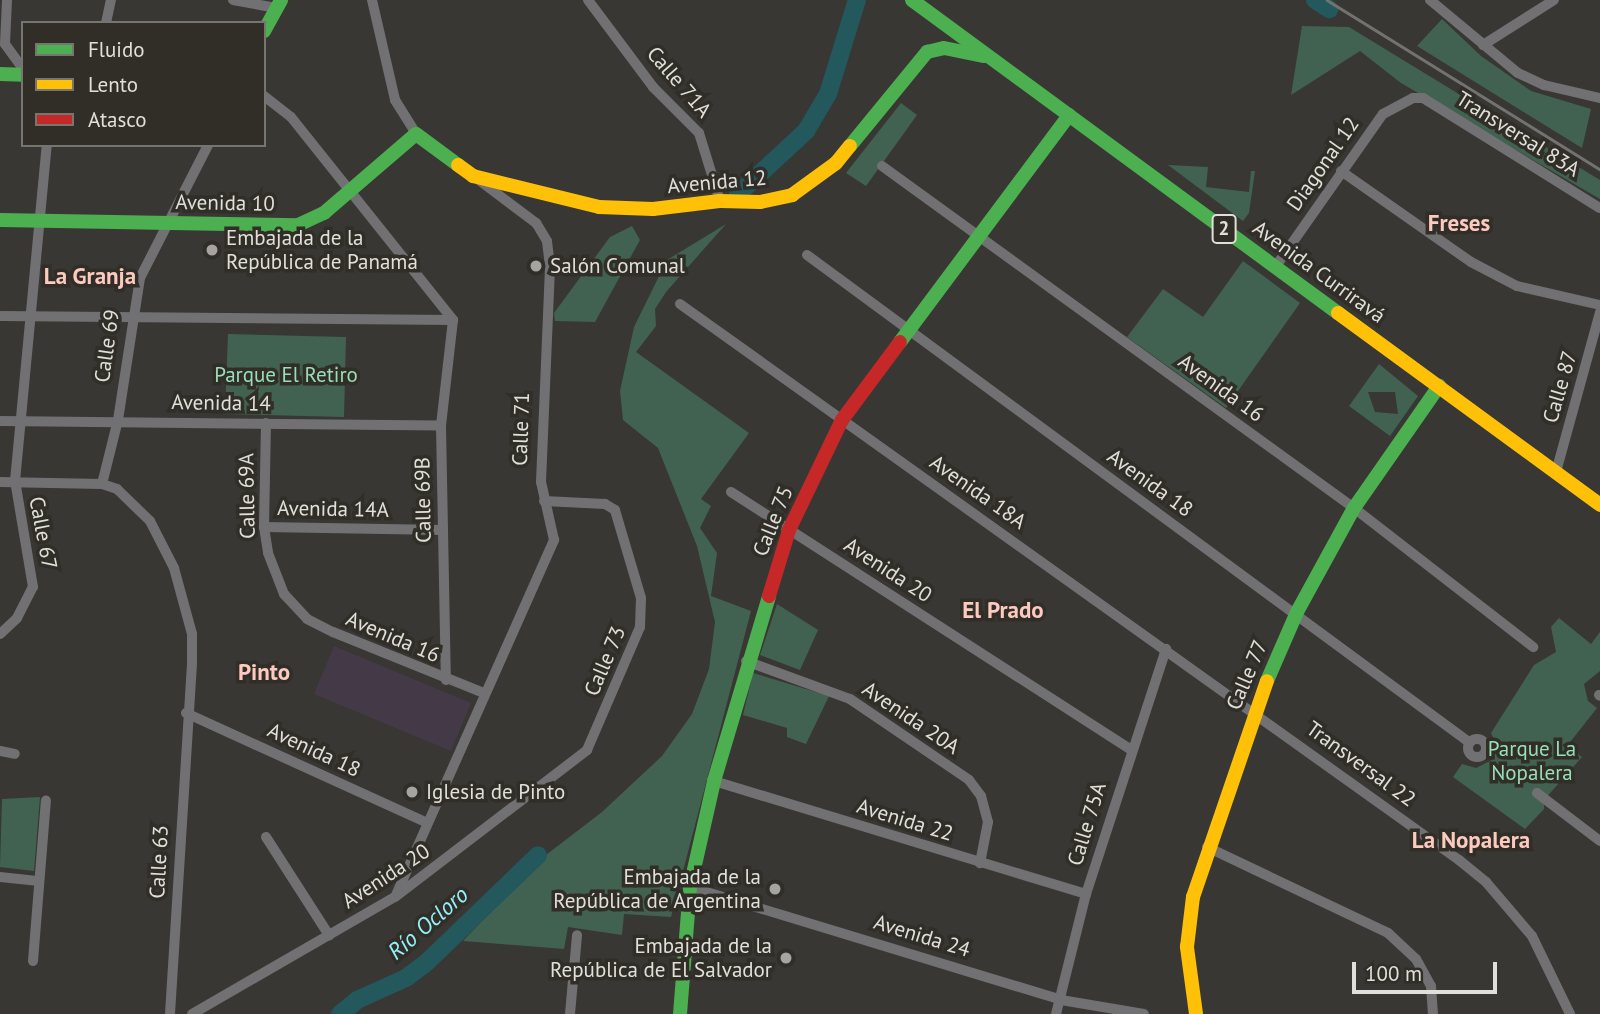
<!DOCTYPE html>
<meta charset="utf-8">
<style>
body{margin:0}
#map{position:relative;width:1600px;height:1014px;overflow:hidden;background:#383733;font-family:"PT Sans",sans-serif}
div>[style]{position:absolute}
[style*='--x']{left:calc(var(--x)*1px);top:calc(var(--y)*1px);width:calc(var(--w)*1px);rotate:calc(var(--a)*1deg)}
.education>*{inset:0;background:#443a47}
.green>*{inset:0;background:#416250}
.river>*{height:18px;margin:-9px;padding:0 9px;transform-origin:9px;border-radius:9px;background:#23585c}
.street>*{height:10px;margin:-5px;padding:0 5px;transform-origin:5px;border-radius:5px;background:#717174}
.street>.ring{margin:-5px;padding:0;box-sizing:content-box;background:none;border:10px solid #717174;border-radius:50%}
.fast>*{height:14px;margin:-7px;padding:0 7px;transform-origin:7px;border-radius:7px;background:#4caf50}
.slow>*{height:14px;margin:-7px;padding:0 7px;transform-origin:7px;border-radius:7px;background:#ffc107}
.jam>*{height:14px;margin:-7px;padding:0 7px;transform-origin:7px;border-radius:7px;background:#c62828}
.rail>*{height:2.5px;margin:-1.25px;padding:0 1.25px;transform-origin:1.25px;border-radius:1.25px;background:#727271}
.dots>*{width:19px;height:19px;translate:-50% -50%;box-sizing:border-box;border:4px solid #302e27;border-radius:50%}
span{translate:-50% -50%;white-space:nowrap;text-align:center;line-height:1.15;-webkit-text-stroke:7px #302e27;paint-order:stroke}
.shield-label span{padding:2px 5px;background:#302e27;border:2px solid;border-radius:5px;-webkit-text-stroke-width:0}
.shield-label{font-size:19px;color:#e0dfda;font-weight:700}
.street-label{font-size:21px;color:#e0dfda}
.poi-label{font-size:21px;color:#e0dfda}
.left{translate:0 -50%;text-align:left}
.right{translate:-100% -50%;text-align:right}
.park-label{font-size:21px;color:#97dfb9}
.neighbourhood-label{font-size:23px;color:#fccabe;font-weight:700}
.water-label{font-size:23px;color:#94f1fa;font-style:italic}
.legend{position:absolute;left:21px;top:21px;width:245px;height:126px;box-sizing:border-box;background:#302e27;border:2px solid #76756f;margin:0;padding:9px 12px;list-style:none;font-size:21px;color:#e0dfda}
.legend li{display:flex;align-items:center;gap:14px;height:35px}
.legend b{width:35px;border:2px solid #76756f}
.scale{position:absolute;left:1352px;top:962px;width:145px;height:32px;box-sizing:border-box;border:4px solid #e0dfda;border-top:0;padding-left:9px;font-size:21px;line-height:24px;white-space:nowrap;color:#e0dfda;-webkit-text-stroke:5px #302e27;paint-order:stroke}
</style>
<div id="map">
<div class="education">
<div style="clip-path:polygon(334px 646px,471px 703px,451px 751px,314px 694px)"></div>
</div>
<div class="green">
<div style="clip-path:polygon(1442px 19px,1481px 56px,1531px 91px,1591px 109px,1582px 148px,1417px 46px)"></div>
<div style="clip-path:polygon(1302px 26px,1349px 27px,1600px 180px,1600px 199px,1401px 83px,1360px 51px,1291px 95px)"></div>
<div style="clip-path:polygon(901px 103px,917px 115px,866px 186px,846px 173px)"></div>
<div style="clip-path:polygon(1168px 165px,1208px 167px,1206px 187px,1249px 192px,1251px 171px,1255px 171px,1249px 213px,1243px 221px)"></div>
<div style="clip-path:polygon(726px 224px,666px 292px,655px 309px,656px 326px,636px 352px,749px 433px,701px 499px,711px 506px,700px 528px,717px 553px,711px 596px,751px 611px,671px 917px,624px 914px,622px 935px,568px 927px,564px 949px,463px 941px,542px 858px,602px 812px,662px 756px,692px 714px,709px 669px,715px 622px,697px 546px,658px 448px,623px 420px,620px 391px,634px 327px,667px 260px)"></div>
<div style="clip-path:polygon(632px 226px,640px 240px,595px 322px,555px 321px,554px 313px,610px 237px)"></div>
<div style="clip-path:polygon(1243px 261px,1300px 303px,1226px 408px,1127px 337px,1163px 289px,1203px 317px)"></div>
<div style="clip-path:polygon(228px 334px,346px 337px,344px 417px,225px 414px)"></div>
<div style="clip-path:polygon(evenodd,1379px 364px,1418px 396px,1390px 436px,1349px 406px,1379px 364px,1395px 392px,1398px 414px,1375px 412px,1368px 392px,1395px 392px)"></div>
<div style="clip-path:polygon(777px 604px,818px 630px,800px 670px,760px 655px)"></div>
<div style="clip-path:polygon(1559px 618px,1591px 644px,1600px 632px,1600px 671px,1584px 684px,1588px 701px,1597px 708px,1567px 746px,1582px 757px,1544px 800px,1544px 809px,1525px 829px,1453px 777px,1462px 764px,1476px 768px,1494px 759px,1496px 743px,1491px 733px,1534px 665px,1556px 652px,1551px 627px)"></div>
<div style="clip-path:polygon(753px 673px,829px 696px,806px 744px,787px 737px,787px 728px,743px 715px)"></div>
<div style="clip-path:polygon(40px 797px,34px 871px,0 867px,2px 799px)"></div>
</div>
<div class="river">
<div style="--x:1315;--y:0;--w:17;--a:33"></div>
<div style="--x:738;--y:194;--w:93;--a:-42.8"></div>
<div style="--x:806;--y:131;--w:43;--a:-59.3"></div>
<div style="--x:828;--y:94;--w:98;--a:-72.9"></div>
<div style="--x:340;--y:1014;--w:22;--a:-39"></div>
<div style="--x:357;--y:1000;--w:54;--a:-24.2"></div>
<div style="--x:406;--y:978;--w:26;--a:-37"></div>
<div style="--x:427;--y:962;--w:154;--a:-43.9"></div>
</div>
<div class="street">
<div style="--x:233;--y:0;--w:44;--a:10.5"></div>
<div style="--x:372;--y:0;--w:103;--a:77"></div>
<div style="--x:395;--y:100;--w:40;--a:58"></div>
<div style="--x:588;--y:0;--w:109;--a:53.2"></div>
<div style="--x:653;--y:87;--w:65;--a:45"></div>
<div style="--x:699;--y:133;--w:71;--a:72.8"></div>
<div style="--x:1430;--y:0;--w:114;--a:39.7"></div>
<div style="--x:1518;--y:73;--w:29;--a:25"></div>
<div style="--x:1544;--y:85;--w:57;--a:13.1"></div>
<div style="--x:106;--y:23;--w:24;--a:-78"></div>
<div style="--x:5;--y:44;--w:44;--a:-87.4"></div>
<div style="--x:5;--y:44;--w:31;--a:54"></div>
<div style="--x:1483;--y:45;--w:84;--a:-32.4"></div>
<div style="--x:264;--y:96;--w:34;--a:38"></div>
<div style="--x:291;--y:117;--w:260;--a:51.4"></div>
<div style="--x:453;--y:320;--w:107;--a:96.5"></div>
<div style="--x:441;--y:426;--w:254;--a:88.9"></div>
<div style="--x:882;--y:166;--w:583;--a:35.93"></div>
<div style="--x:1354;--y:508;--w:227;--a:37.8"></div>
<div style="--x:1341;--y:171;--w:159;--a:35"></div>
<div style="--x:1471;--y:262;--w:52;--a:27.6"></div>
<div style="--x:1517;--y:286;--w:85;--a:12.9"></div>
<div style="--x:807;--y:255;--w:823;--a:36.35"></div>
<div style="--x:1276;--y:266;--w:186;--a:-54.9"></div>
<div style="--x:1383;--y:114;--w:34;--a:-28"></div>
<div style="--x:1413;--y:98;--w:10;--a:0"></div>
<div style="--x:1423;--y:98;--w:208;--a:31.9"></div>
<div style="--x:680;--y:304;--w:957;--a:35.52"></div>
<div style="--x:1459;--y:860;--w:35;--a:39"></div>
<div style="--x:1486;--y:882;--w:71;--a:49.6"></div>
<div style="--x:1532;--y:936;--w:87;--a:64"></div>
<div style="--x:0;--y:316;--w:453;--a:0.5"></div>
<div style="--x:0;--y:421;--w:441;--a:0.6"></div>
<div style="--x:266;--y:423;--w:104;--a:91.1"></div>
<div style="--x:264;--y:527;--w:26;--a:81"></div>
<div style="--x:268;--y:553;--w:44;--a:68.7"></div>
<div style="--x:284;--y:594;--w:34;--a:47"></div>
<div style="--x:307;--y:619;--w:29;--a:27"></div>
<div style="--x:333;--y:632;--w:163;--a:22"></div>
<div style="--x:1556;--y:472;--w:166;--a:-74.6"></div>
<div style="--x:0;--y:482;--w:102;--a:1.1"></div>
<div style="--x:102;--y:484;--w:16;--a:18"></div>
<div style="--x:117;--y:489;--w:46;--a:44.1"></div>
<div style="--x:150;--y:521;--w:53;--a:62.9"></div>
<div style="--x:174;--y:568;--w:68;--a:74.7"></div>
<div style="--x:192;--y:634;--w:30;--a:90"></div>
<div style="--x:192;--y:664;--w:351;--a:93.6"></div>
<div style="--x:102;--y:484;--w:66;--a:-76"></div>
<div style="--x:118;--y:420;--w:144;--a:-81.2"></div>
<div style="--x:140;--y:278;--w:149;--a:-62.9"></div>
<div style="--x:731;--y:492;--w:475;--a:32.8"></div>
<div style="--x:264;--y:527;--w:179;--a:1"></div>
<div style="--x:0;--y:634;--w:23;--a:-43"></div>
<div style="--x:17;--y:618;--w:35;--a:-63"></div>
<div style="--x:33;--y:587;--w:108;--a:-99.6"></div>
<div style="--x:15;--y:481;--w:338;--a:-84.6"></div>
<div style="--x:746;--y:661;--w:111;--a:20.1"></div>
<div style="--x:850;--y:699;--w:144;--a:34.2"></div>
<div style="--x:969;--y:780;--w:20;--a:53"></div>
<div style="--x:981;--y:796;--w:27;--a:75"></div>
<div style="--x:988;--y:822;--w:42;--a:101"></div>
<div style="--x:1599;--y:695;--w:1;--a:45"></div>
<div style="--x:186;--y:713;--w:263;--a:24.5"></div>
<div class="ring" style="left:1468px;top:739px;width:8px;height:8px"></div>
<div style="--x:0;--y:751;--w:15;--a:11"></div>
<div style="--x:714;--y:781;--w:389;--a:16.9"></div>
<div style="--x:1537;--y:793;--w:79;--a:37.3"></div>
<div style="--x:266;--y:837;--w:117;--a:57.3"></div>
<div style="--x:1207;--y:847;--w:200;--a:25.4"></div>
<div style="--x:1388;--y:933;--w:38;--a:43"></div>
<div style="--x:1416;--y:959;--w:31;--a:61"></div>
<div style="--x:1431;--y:986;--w:28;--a:86"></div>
<div style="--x:0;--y:877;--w:37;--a:6"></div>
<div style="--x:690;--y:887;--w:388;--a:16.9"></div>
<div style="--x:1061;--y:1000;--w:84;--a:9.6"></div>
<div style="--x:396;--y:895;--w:389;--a:-66"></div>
<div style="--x:554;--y:540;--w:59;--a:-102.6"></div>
<div style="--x:541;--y:482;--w:216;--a:-87.6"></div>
<div style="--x:550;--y:266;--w:25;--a:-97"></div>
<div style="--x:547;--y:241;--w:21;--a:-121"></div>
<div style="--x:536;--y:223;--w:71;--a:-143"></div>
<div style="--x:33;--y:961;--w:161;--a:-85.4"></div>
<div style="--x:192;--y:1014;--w:234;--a:-30"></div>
<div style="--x:395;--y:897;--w:242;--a:-37.4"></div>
<div style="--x:587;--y:750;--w:134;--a:-66.7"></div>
<div style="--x:640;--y:627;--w:29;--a:-88"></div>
<div style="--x:641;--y:598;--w:92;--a:-106.5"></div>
<div style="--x:615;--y:510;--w:12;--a:-149"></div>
<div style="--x:605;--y:504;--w:61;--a:-177.2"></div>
<div style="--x:570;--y:1014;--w:79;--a:-84.9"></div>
<div style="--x:1056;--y:1014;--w:124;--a:-76"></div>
<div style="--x:1086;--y:894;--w:258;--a:-71.9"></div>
</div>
<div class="fast">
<div style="--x:912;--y:0;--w:529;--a:36.31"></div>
<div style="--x:264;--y:31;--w:35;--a:-61"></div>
<div style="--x:0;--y:74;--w:23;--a:2"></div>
<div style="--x:850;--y:146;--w:122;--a:-50.7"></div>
<div style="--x:927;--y:52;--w:17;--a:-13"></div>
<div style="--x:944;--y:48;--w:41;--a:11.3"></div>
<div style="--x:0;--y:220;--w:298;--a:1"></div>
<div style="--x:298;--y:225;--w:29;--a:-25"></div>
<div style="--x:324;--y:213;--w:121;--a:-40.7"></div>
<div style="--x:416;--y:134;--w:52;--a:36.4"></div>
<div style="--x:900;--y:342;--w:283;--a:-53.3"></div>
<div style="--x:1267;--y:681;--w:75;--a:-66.5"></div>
<div style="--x:1297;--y:612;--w:119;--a:-61.3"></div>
<div style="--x:1354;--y:508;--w:149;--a:-55.1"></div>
<div style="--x:680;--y:1014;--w:127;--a:-85.5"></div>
<div style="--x:690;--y:887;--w:109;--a:-77.2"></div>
<div style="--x:714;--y:781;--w:193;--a:-73.4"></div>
</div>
<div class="slow">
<div style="--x:458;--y:165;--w:19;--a:36"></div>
<div style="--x:473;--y:176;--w:130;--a:13.8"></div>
<div style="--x:599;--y:207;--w:54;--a:2.1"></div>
<div style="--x:653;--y:209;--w:67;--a:-6.8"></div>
<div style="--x:720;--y:201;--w:40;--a:1.4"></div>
<div style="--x:760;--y:202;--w:33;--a:-12"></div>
<div style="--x:792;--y:195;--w:54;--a:-36"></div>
<div style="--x:836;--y:163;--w:22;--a:-51"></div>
<div style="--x:1338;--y:313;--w:325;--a:36.2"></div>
<div style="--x:1196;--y:1014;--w:68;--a:-97.7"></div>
<div style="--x:1187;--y:947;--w:50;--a:-83.2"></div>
<div style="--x:1193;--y:897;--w:228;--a:-71.1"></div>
</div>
<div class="jam">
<div style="--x:769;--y:596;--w:69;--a:-73.1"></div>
<div style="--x:789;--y:530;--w:122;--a:-64.3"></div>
<div style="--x:842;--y:420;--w:97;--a:-53.4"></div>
</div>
<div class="rail">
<div style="--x:1327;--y:0;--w:321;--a:31.8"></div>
</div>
<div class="dots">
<div style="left:212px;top:250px;background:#a5a4a0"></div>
<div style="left:536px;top:266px;background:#a5a4a0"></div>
<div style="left:412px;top:792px;background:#a5a4a0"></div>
<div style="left:775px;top:889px;background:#a5a4a0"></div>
<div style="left:786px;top:958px;background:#a5a4a0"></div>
</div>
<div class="shield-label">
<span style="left:1224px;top:229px">2</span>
</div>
<div class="street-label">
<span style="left:679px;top:82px;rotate:49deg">Calle 71A</span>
<span style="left:1518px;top:134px;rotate:32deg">Transversal 83A</span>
<span style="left:1323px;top:164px;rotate:-55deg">Diagonal 12</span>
<span style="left:717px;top:182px;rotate:-5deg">Avenida 12</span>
<span style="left:225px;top:203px;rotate:1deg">Avenida 10</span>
<span style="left:1319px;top:272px;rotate:36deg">Avenida Curriravá</span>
<span style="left:107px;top:346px;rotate:-82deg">Calle 69</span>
<span style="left:1560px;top:387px;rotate:-74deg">Calle 87</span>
<span style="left:1221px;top:388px;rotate:36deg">Avenida 16</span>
<span style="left:221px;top:403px;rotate:1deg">Avenida 14</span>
<span style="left:521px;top:429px;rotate:-88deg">Calle 71</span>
<span style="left:1150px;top:483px;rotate:36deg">Avenida 18</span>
<span style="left:978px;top:492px;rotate:35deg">Avenida 18A</span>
<span style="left:247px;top:496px;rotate:-91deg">Calle 69A</span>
<span style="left:423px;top:500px;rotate:-91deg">Calle 69B</span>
<span style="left:333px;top:509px;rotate:1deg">Avenida 14A</span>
<span style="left:773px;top:521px;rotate:-68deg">Calle 75</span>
<span style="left:43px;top:533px;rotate:79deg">Calle 67</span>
<span style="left:888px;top:570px;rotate:33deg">Avenida 20</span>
<span style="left:393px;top:637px;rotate:23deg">Avenida 16</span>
<span style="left:605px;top:661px;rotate:-67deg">Calle 73</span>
<span style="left:1247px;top:675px;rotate:-67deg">Calle 77</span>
<span style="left:911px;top:718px;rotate:34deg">Avenida 20A</span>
<span style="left:314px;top:750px;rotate:25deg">Avenida 18</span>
<span style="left:1361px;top:764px;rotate:36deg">Transversal 22</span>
<span style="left:905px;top:820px;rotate:17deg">Avenida 22</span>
<span style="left:1087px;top:824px;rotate:-73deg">Calle 75A</span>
<span style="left:159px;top:862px;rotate:-87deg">Calle 63</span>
<span style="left:386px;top:876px;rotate:-33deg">Avenida 20</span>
<span style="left:922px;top:936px;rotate:17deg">Avenida 24</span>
</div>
<div class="poi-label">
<span class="left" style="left:226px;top:250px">Embajada de la<br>República de Panamá</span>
<span class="left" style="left:550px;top:266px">Salón Comunal</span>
<span class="left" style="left:426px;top:792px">Iglesia de Pinto</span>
<span class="right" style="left:761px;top:889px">Embajada de la<br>República de Argentina</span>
<span class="right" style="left:772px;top:958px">Embajada de la<br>República de El Salvador</span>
</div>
<div class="park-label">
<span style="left:286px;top:375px">Parque El Retiro</span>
<span style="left:1532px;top:761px">Parque La<br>Nopalera</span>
</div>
<div class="neighbourhood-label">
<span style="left:1459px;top:223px">Freses</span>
<span style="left:90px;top:276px">La Granja</span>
<span style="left:1003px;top:610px">El Prado</span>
<span style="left:264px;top:672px">Pinto</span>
<span style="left:1471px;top:840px">La Nopalera</span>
</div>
<div class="water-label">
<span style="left:428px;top:923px;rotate:-41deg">Río Ocloro</span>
</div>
<ul class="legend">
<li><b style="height:9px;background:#4caf50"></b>Fluido</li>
<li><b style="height:9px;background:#ffc107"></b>Lento</li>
<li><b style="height:9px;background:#c62828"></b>Atasco</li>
</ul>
<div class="scale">100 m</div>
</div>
